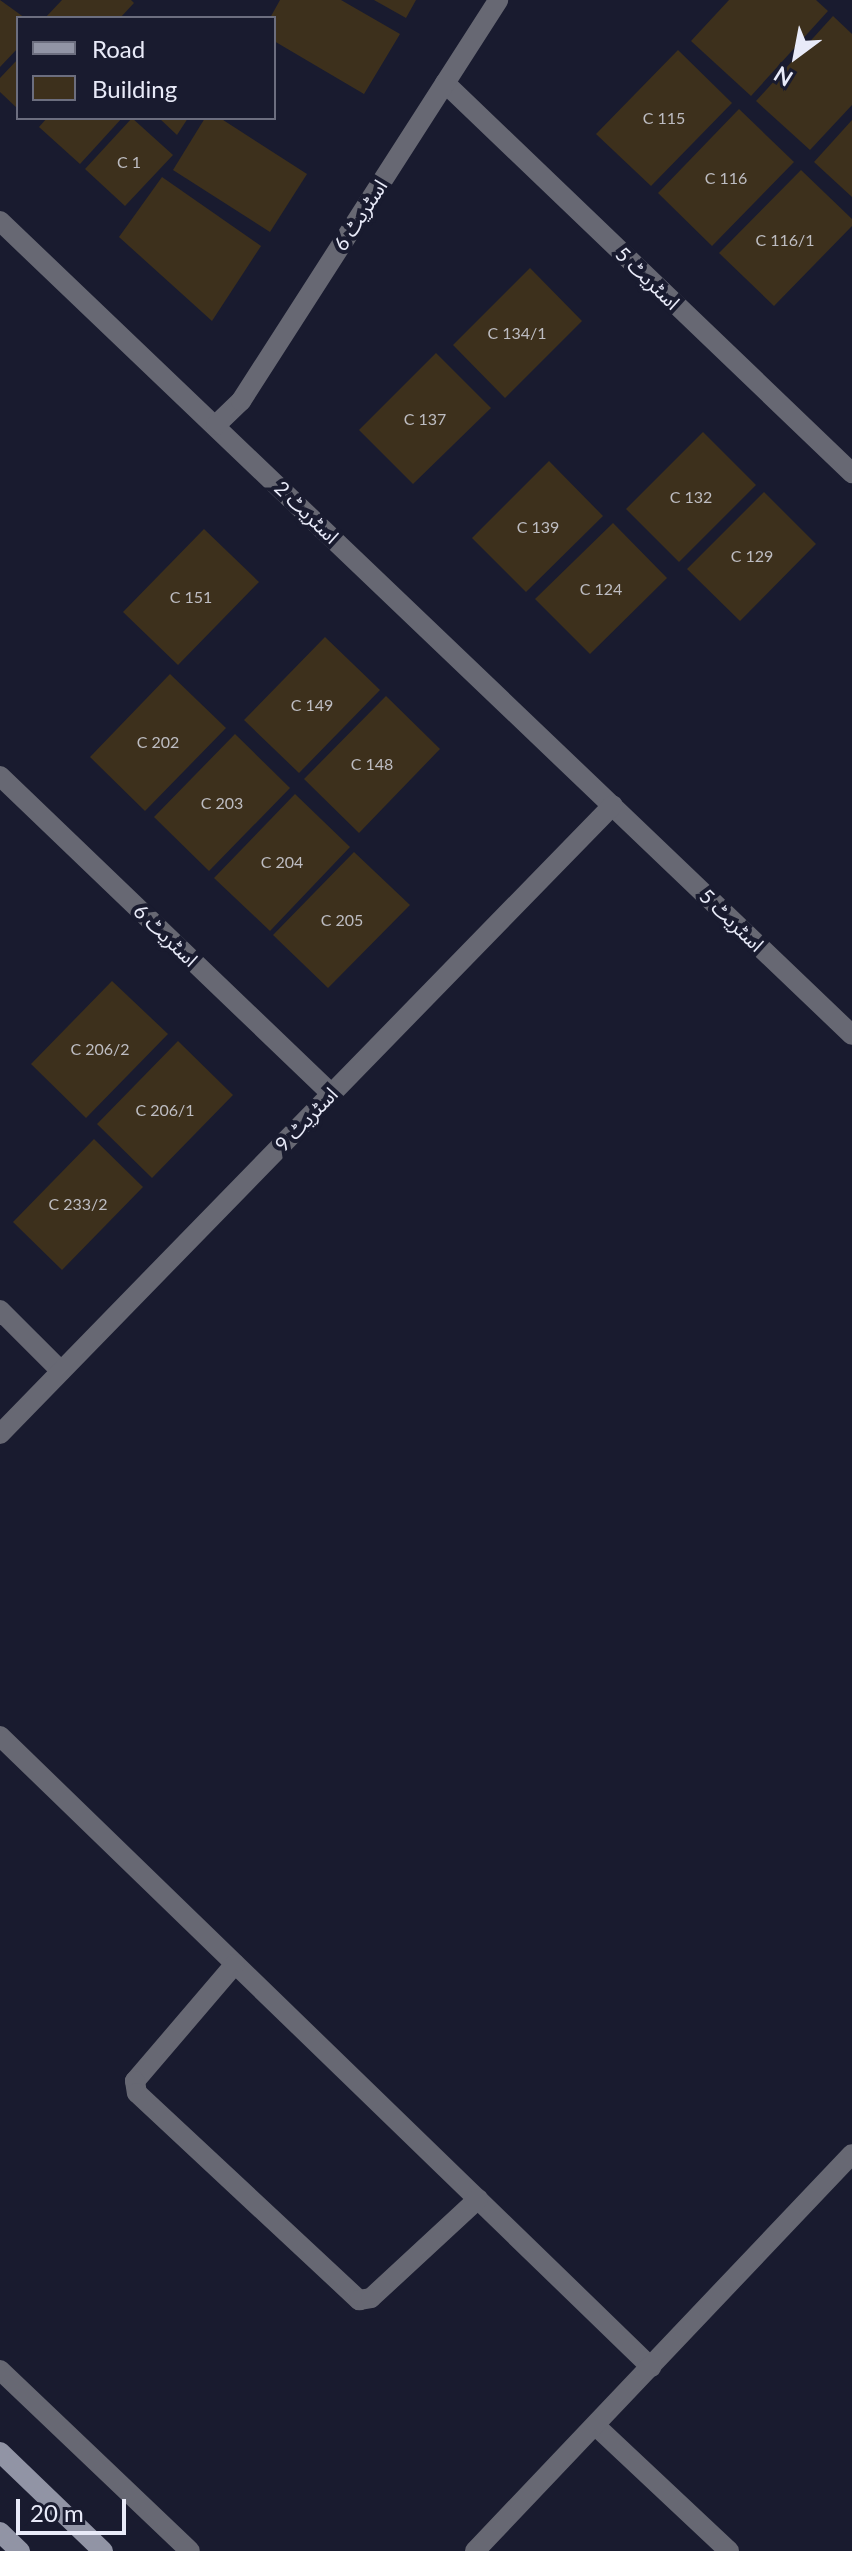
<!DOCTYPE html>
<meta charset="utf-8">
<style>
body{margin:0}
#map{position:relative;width:852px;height:2551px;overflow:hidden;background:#191b2f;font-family:Lato,"Noto Sans Arabic",sans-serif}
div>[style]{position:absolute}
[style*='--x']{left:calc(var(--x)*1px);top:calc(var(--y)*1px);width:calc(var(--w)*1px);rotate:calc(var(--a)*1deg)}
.building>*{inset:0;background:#3d301c}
.service>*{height:20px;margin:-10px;padding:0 10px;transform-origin:10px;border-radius:10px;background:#676873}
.minor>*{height:20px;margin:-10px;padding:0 10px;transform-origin:10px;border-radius:10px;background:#676873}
.secondary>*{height:20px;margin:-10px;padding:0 10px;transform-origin:10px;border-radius:10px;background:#9194a5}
span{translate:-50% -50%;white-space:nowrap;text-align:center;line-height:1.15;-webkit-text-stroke:8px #191b2f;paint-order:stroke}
.number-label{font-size:16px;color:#bdbcc1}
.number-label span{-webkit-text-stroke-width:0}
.street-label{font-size:20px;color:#e8eaf8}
.legend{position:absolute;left:16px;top:16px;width:260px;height:104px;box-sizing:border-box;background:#191b2f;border:2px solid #6c6e7f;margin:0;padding:10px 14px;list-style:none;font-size:24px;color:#e8eaf8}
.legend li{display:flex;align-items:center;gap:16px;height:40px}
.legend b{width:40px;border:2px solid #6c6e7f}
.north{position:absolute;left:756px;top:16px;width:80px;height:80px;-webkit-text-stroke:6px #191b2f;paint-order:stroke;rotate:212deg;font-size:22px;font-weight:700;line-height:32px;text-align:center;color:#e8eaf8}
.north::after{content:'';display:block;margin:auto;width:28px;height:36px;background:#e8eaf8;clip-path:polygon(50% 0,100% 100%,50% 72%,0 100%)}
.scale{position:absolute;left:16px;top:2499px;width:110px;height:36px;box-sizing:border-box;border:4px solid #e8eaf8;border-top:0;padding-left:10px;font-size:24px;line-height:28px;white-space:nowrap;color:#e8eaf8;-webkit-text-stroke:6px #191b2f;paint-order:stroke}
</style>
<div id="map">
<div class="building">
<div style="clip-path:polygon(0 0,25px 18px,18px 18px,18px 48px,0 67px)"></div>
<div style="clip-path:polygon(62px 0,131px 0,134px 3px,120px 18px,45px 18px)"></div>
<div style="clip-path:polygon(280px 0,341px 0,400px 34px,364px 94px,274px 41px,274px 18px,270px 18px)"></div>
<div style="clip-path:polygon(374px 0,416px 0,406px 18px)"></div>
<div style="clip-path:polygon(729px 0,816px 0,828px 11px,751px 96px,691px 41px)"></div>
<div style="clip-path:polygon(833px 16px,852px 34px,852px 105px,810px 150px,756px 101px)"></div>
<div style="clip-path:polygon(678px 50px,732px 103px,651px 186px,596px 134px)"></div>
<div style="clip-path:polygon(18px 59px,18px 109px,0 92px,0 78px)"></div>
<div style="clip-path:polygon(739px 109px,794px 162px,712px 246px,658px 193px)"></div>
<div style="clip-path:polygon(47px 118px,122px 118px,80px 164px,39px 127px)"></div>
<div style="clip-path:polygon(132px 118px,173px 155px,125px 206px,85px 169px)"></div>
<div style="clip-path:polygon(159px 118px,188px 118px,177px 135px)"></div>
<div style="clip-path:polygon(205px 118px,220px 118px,307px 174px,270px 232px,173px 170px)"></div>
<div style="clip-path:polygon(852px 120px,852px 197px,814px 162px)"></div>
<div style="clip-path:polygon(801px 170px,852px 219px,852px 226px,774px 306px,719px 253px)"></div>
<div style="clip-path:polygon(162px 177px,261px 246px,212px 321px,119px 237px)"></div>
<div style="clip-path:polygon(530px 268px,582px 321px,505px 398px,453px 345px)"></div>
<div style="clip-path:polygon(436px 353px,491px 408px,413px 484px,359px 430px)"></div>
<div style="clip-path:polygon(703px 432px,756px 485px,679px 562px,626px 509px)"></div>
<div style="clip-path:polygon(549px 461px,603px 516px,526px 592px,472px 538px)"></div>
<div style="clip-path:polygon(764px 492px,816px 544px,740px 621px,687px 569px)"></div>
<div style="clip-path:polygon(613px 523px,667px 578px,590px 654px,535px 599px)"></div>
<div style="clip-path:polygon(204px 529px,259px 582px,178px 665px,123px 612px)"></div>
<div style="clip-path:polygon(325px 637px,380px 690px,299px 773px,244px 720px)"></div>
<div style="clip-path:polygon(170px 674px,226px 728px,145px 811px,90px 757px)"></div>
<div style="clip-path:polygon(386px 696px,440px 749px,359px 833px,304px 779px)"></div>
<div style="clip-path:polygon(235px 734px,290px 788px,209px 871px,154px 817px)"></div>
<div style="clip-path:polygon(295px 794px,350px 847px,270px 931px,214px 878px)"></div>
<div style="clip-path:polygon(354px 852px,410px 905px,328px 988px,273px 935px)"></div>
<div style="clip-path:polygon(112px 981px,168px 1034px,86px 1118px,31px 1064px)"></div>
<div style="clip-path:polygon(178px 1041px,233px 1095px,152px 1178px,97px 1124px)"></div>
<div style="clip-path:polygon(94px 1139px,143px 1187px,62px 1270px,13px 1222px)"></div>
</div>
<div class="service">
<div style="--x:0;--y:1736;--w:907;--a:44.11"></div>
<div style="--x:235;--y:1964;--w:154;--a:130.5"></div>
<div style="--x:135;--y:2081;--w:12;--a:81"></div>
<div style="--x:137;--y:2093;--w:304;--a:43"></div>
<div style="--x:359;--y:2300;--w:12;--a:-9"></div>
<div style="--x:371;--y:2298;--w:146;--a:-42.8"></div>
</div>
<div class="minor">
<div style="--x:445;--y:83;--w:564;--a:43.78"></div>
<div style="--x:0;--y:221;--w:1178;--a:43.69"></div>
<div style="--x:216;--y:425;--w:35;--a:-44"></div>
<div style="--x:241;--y:401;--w:476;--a:-57.3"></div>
<div style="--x:0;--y:776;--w:458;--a:43.8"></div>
<div style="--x:0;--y:1310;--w:86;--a:45"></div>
<div style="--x:0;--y:1434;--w:878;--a:-45.74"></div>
<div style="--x:0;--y:2370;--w:262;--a:43.6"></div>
<div style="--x:597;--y:2427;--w:181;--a:43.2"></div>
<div style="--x:475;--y:2551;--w:547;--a:-46.48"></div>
</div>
<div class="secondary">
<div style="--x:0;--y:2452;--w:143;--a:43.9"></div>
<div style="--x:0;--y:2532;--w:28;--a:44"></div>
</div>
<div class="number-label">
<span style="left:664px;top:118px">C 115</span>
<span style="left:129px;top:162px">C 1</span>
<span style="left:726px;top:178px">C 116</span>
<span style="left:785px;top:240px">C 116/1</span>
<span style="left:517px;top:333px">C 134/1</span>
<span style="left:425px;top:419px">C 137</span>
<span style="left:691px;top:497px">C 132</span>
<span style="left:538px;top:527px">C 139</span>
<span style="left:752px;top:556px">C 129</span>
<span style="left:601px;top:589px">C 124</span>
<span style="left:191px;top:597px">C 151</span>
<span style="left:312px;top:705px">C 149</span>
<span style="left:158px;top:742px">C 202</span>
<span style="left:372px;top:764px">C 148</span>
<span style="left:222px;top:803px">C 203</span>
<span style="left:282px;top:862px">C 204</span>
<span style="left:342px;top:920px">C 205</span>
<span style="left:100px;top:1049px">C 206/2</span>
<span style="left:165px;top:1110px">C 206/1</span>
<span style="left:78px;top:1204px">C 233/2</span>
</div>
<div class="street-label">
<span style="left:360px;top:215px;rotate:-57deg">اسٹریٹ 6</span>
<span style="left:648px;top:278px;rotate:44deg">اسٹریٹ 5</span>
<span style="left:307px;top:512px;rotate:44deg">اسٹریٹ 2</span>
<span style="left:732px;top:920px;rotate:44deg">اسٹریٹ 5</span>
<span style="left:166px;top:935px;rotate:44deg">اسٹریٹ 6</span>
<span style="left:306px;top:1119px;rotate:-46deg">اسٹریٹ 9</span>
</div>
<ul class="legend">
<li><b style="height:10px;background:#9194a5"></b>Road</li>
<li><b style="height:22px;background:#3d301c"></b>Building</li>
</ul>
<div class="north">N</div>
<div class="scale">20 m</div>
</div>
